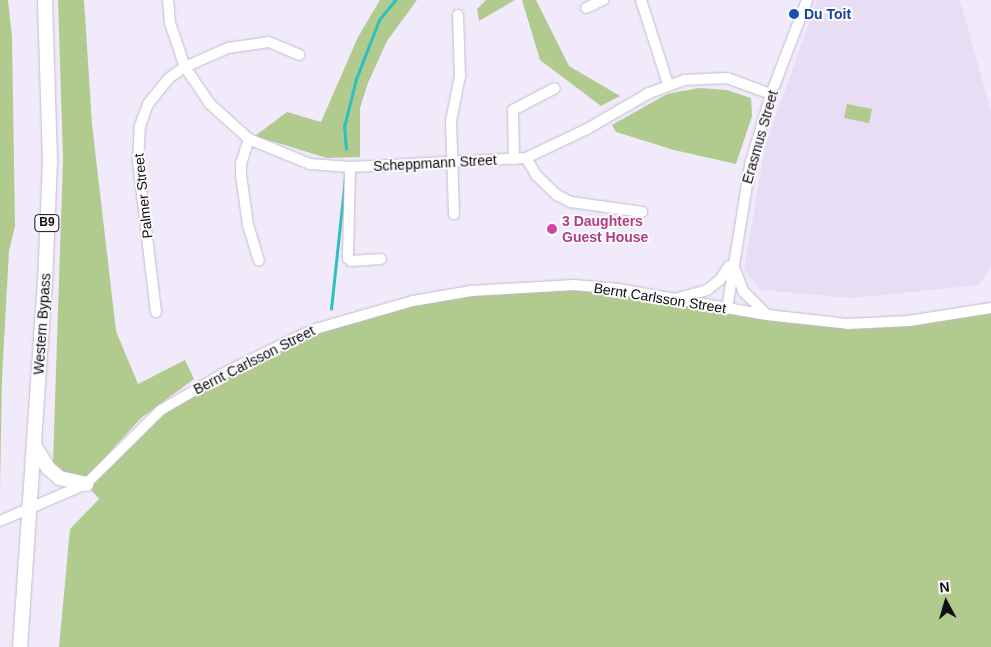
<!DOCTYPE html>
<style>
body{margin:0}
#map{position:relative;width:991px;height:647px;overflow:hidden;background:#f1eafb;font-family:Helvetica,sans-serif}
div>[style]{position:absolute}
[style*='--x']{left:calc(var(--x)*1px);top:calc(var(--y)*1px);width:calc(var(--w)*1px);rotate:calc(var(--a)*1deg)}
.built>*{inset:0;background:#e7ddf5}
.green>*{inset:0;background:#b0cb8d}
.stream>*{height:2.5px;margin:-1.25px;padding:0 1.25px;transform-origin:1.25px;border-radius:1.25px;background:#2cc0c0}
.roads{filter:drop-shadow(0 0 1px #c3bccd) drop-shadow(0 0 1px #c3bccd)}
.minor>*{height:10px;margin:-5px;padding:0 5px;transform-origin:5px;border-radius:5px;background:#fff}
.highway>*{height:14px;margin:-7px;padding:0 7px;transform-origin:7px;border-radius:7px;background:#fff}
.dots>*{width:14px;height:14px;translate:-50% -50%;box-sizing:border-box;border:2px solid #fbfafd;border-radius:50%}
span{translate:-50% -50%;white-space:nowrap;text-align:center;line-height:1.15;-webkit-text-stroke:4px #fbfafd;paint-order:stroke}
.shield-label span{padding:1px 4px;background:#fbfafd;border:1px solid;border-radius:4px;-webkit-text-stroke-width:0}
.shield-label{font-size:12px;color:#100d13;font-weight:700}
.transit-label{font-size:14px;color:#164399;font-weight:700}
.left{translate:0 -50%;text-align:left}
.street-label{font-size:14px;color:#100d13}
.hotel-label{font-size:14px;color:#b23c85;font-weight:700}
.north{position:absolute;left:921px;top:577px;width:50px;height:50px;-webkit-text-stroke:4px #fbfafd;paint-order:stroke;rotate:354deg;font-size:14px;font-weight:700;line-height:20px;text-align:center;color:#100d13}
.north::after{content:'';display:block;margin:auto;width:18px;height:22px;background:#100d13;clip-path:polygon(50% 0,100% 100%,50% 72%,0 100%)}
</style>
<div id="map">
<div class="built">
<div style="clip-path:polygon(817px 0,960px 0,991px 112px,991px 266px,979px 285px,852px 298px,760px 290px,744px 270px,765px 146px)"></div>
</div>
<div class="green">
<div style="clip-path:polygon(0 0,8px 0,12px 36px,15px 226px,9px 251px,2px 378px,0 490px)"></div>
<div style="clip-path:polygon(58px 0,84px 0,92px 124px,116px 331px,138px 384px,185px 360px,194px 379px,141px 418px,87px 477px,77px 478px,60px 471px,53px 462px,63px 159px)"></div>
<div style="clip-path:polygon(380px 0,417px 0,387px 41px,368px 83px,360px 108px,360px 157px,327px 158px,255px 136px,287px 112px,321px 122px,358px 37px)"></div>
<div style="clip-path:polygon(486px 0,515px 0,479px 21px,477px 9px)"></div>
<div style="clip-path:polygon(522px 0,536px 0,569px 66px,620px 96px,601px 106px,540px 60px)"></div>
<div style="clip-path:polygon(699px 88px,727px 90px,751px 98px,752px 116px,736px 164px,674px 150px,616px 132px,612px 125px,667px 94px)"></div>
<div style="clip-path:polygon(847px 104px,872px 109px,869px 123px,844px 118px)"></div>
<div style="clip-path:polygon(574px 285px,848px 324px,991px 308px,991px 647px,59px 647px,70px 529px,99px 499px,86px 484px,161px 410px,312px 330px,413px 301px)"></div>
</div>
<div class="stream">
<div style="--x:346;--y:149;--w:22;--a:-95"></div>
<div style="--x:344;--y:127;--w:49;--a:-76"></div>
<div style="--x:356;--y:79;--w:63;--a:-68.7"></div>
<div style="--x:379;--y:20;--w:26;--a:-51"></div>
<div style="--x:331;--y:309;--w:132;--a:-83.9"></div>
</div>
<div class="roads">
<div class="minor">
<div style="--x:168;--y:0;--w:23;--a:85"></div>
<div style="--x:170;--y:23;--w:46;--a:71.2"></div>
<div style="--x:185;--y:67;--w:45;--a:56"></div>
<div style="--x:210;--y:104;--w:52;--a:41.9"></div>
<div style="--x:249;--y:139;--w:66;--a:22.3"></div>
<div style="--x:310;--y:164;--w:40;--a:4.3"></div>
<div style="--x:350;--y:167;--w:176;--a:-2.9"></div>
<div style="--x:526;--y:158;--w:68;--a:-25.4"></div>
<div style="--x:587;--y:129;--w:72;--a:-30.1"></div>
<div style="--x:649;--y:93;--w:37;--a:-20"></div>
<div style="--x:684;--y:80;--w:43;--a:-2.7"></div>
<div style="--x:727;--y:78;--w:47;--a:20"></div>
<div style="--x:641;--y:0;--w:88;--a:72.2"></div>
<div style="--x:586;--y:8;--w:19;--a:-25"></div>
<div style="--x:249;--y:139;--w:25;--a:108"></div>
<div style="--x:241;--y:163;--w:12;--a:90"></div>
<div style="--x:241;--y:175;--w:50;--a:82"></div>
<div style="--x:248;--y:225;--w:37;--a:73"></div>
<div style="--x:526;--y:158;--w:21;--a:59"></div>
<div style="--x:537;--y:176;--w:28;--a:44"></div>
<div style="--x:557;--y:195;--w:16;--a:27"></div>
<div style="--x:571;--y:202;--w:72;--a:8"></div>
<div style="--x:514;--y:159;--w:49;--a:-91.2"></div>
<div style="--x:513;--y:110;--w:47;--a:-27.6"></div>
<div style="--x:350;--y:167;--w:91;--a:91.3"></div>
<div style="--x:348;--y:258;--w:4;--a:45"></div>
<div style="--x:351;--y:261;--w:30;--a:-4"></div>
<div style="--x:454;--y:214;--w:93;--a:-91.8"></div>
<div style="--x:451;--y:121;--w:46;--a:-78.7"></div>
<div style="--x:460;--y:76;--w:61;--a:-91.9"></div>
<div style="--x:734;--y:267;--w:26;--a:69"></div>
<div style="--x:743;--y:291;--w:34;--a:45"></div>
<div style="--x:678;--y:298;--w:30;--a:-15"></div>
<div style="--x:707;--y:290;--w:16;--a:-38"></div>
<div style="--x:720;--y:280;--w:17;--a:-57"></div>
<div style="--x:727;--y:309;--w:146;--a:-80.9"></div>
<div style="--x:750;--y:165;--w:74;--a:-73.5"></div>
<div style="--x:771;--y:94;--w:101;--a:-69"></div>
<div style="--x:156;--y:312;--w:151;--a:-96.8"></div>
<div style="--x:138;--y:162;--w:36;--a:-87"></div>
<div style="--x:140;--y:126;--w:23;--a:-70"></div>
<div style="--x:148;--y:104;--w:33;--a:-51"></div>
<div style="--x:169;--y:78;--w:19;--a:-35"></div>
<div style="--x:185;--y:67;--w:47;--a:-23.8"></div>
<div style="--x:228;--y:48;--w:41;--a:-8.3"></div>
<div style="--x:269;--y:42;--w:33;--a:23"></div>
<div style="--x:0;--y:521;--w:94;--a:-23.3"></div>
<div style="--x:86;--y:484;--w:105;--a:-44.6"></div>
<div style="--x:161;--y:410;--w:78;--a:-30.2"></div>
<div style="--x:228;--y:371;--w:93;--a:-26"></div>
<div style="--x:312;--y:330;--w:105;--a:-16"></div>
<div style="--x:413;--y:301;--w:59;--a:-9.8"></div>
<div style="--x:471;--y:291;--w:103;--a:-3.3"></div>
<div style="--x:574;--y:285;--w:44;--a:5.2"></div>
<div style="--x:618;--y:289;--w:151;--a:9.9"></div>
<div style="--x:767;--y:315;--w:81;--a:6.3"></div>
<div style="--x:848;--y:324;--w:61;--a:-2.8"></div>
<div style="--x:909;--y:321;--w:83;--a:-9"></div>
</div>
<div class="highway">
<div style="--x:35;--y:447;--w:25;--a:58"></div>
<div style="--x:48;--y:468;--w:16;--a:40"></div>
<div style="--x:60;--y:478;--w:27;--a:13"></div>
<div style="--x:20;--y:647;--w:364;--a:-86.1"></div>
<div style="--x:45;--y:284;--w:123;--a:-87.7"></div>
<div style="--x:50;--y:161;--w:161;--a:-91.8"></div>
</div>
</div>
<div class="dots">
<div style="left:794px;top:14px;background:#1a4fb4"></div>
<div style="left:552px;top:229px;background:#d1479c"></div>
</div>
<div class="shield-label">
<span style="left:47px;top:223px">B9</span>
</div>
<div class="transit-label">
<span class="left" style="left:804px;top:14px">Du Toit</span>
</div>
<div class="street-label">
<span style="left:760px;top:137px;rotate:-74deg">Erasmus Street</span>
<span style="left:435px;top:163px;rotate:-3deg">Scheppmann Street</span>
<span style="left:143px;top:196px;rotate:-96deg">Palmer Street</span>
<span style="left:660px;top:298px;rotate:9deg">Bernt Carlsson Street</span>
<span style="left:42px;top:324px;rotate:-86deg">Western Bypass</span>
<span style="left:254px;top:360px;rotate:-27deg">Bernt Carlsson Street</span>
</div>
<div class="hotel-label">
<span class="left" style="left:562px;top:229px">3 Daughters<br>Guest House</span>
</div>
<div class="north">N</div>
</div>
